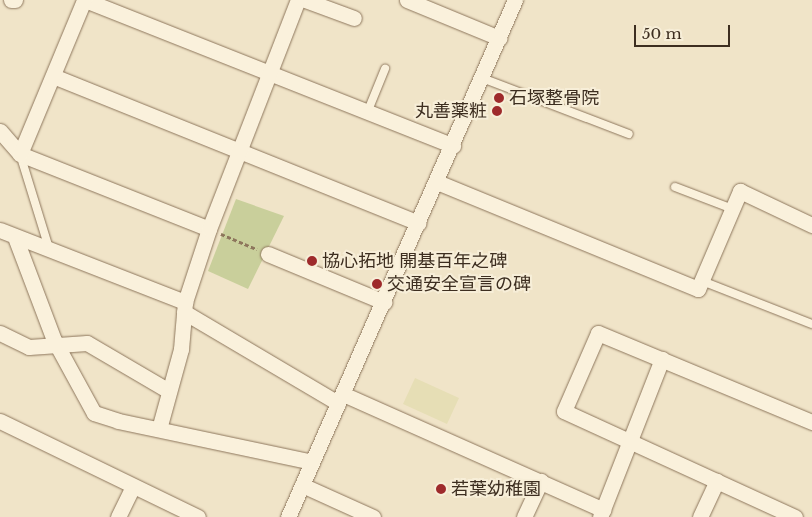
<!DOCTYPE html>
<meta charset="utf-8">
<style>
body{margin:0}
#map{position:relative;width:812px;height:517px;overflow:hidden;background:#f0e4c8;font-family:"Libre Baskerville","Noto Sans JP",serif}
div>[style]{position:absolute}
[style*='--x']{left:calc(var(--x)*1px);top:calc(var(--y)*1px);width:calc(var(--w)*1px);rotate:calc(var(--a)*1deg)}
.farmland>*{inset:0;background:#e6deb5}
.green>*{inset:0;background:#c9cf9b}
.path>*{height:2.5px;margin-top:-1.25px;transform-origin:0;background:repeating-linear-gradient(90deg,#8d765c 0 4px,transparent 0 6.5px)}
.roads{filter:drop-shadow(0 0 1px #8d765c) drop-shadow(0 0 1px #8d765c)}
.service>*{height:8px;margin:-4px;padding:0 4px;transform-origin:4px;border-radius:4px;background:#faf1dc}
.minor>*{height:15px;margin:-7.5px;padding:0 7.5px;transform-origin:7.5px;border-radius:7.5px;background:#faf1dc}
.dots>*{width:14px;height:14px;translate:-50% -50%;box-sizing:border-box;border:2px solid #f7eed8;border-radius:50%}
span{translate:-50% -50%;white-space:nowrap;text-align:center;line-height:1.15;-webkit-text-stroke:4px #f7eed8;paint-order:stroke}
.poi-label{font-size:18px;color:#3d2e20}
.left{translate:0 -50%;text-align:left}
.right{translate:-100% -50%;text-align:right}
.scale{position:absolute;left:634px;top:25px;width:96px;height:22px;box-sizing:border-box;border:2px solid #3d2e20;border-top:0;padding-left:6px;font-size:15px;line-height:18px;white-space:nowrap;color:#3d2e20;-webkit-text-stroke:4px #f7eed8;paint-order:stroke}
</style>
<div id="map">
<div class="farmland">
<div style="clip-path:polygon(415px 378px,459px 398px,447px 424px,403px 404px)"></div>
</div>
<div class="green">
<div style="clip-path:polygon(236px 199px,284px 216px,248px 289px,208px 271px)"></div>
</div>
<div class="path">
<div style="--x:221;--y:234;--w:39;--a:23"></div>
</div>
<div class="roads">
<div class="service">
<div style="--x:482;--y:78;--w:157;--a:20.9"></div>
<div style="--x:367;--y:113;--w:48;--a:-67.8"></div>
<div style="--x:20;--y:154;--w:98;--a:72.9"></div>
<div style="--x:675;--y:187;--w:62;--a:20.8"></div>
<div style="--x:702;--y:281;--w:118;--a:21.4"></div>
</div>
<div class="minor">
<div style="--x:11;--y:0;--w:4;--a:0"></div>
<div style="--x:85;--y:0;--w:396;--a:21.6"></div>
<div style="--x:305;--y:0;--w:52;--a:20.2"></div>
<div style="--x:407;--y:0;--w:100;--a:22.4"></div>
<div style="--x:53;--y:76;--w:394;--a:21.9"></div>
<div style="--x:0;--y:131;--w:30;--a:49"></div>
<div style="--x:20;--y:154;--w:203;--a:21.6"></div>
<div style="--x:20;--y:154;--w:167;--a:-67.4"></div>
<div style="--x:437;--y:182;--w:282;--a:22.3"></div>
<div style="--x:698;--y:289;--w:107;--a:-66.8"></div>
<div style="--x:740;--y:191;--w:80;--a:25.3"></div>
<div style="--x:0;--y:230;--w:199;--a:21.3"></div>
<div style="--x:15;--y:237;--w:110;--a:69.3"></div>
<div style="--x:54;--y:340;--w:83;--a:61.3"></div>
<div style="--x:94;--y:413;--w:25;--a:18"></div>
<div style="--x:118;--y:421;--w:198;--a:11.9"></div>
<div style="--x:268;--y:254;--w:126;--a:22.5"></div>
<div style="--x:184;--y:312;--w:179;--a:30.6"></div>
<div style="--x:0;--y:333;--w:32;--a:26"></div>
<div style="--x:29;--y:347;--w:58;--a:-3.9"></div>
<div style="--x:87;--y:343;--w:93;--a:30.4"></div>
<div style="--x:343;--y:394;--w:285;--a:24"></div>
<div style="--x:0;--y:421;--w:220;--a:25.9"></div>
<div style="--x:159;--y:429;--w:83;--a:-74.6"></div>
<div style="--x:181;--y:349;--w:47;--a:-85.1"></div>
<div style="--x:185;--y:302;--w:77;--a:-71.8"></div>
<div style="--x:209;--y:229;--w:246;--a:-68.8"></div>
<div style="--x:302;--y:485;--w:78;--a:24.3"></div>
<div style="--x:118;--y:517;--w:34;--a:-64"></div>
<div style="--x:288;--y:517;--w:565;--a:-66.3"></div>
<div style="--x:524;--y:517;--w:40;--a:-65"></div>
<div style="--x:600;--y:517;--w:170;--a:-68.6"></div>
<div style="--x:700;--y:517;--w:40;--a:-65"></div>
<div style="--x:795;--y:517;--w:254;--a:-155.4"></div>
<div style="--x:564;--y:411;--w:85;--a:-66.4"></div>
<div style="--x:598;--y:333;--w:232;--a:22.6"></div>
</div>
</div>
<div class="dots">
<div style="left:499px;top:98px;background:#9e2a2b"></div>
<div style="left:497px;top:111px;background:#9e2a2b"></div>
<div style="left:312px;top:261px;background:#9e2a2b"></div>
<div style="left:377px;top:284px;background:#9e2a2b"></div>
<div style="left:441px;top:489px;background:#9e2a2b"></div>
</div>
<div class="poi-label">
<span class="left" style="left:509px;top:98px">石塚整骨院</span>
<span class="right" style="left:487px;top:111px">丸善薬粧</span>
<span class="left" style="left:322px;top:261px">協心拓地 開基百年之碑</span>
<span class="left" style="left:387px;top:284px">交通安全宣言の碑</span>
<span class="left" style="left:451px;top:489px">若葉幼稚園</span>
</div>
<div class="scale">50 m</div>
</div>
